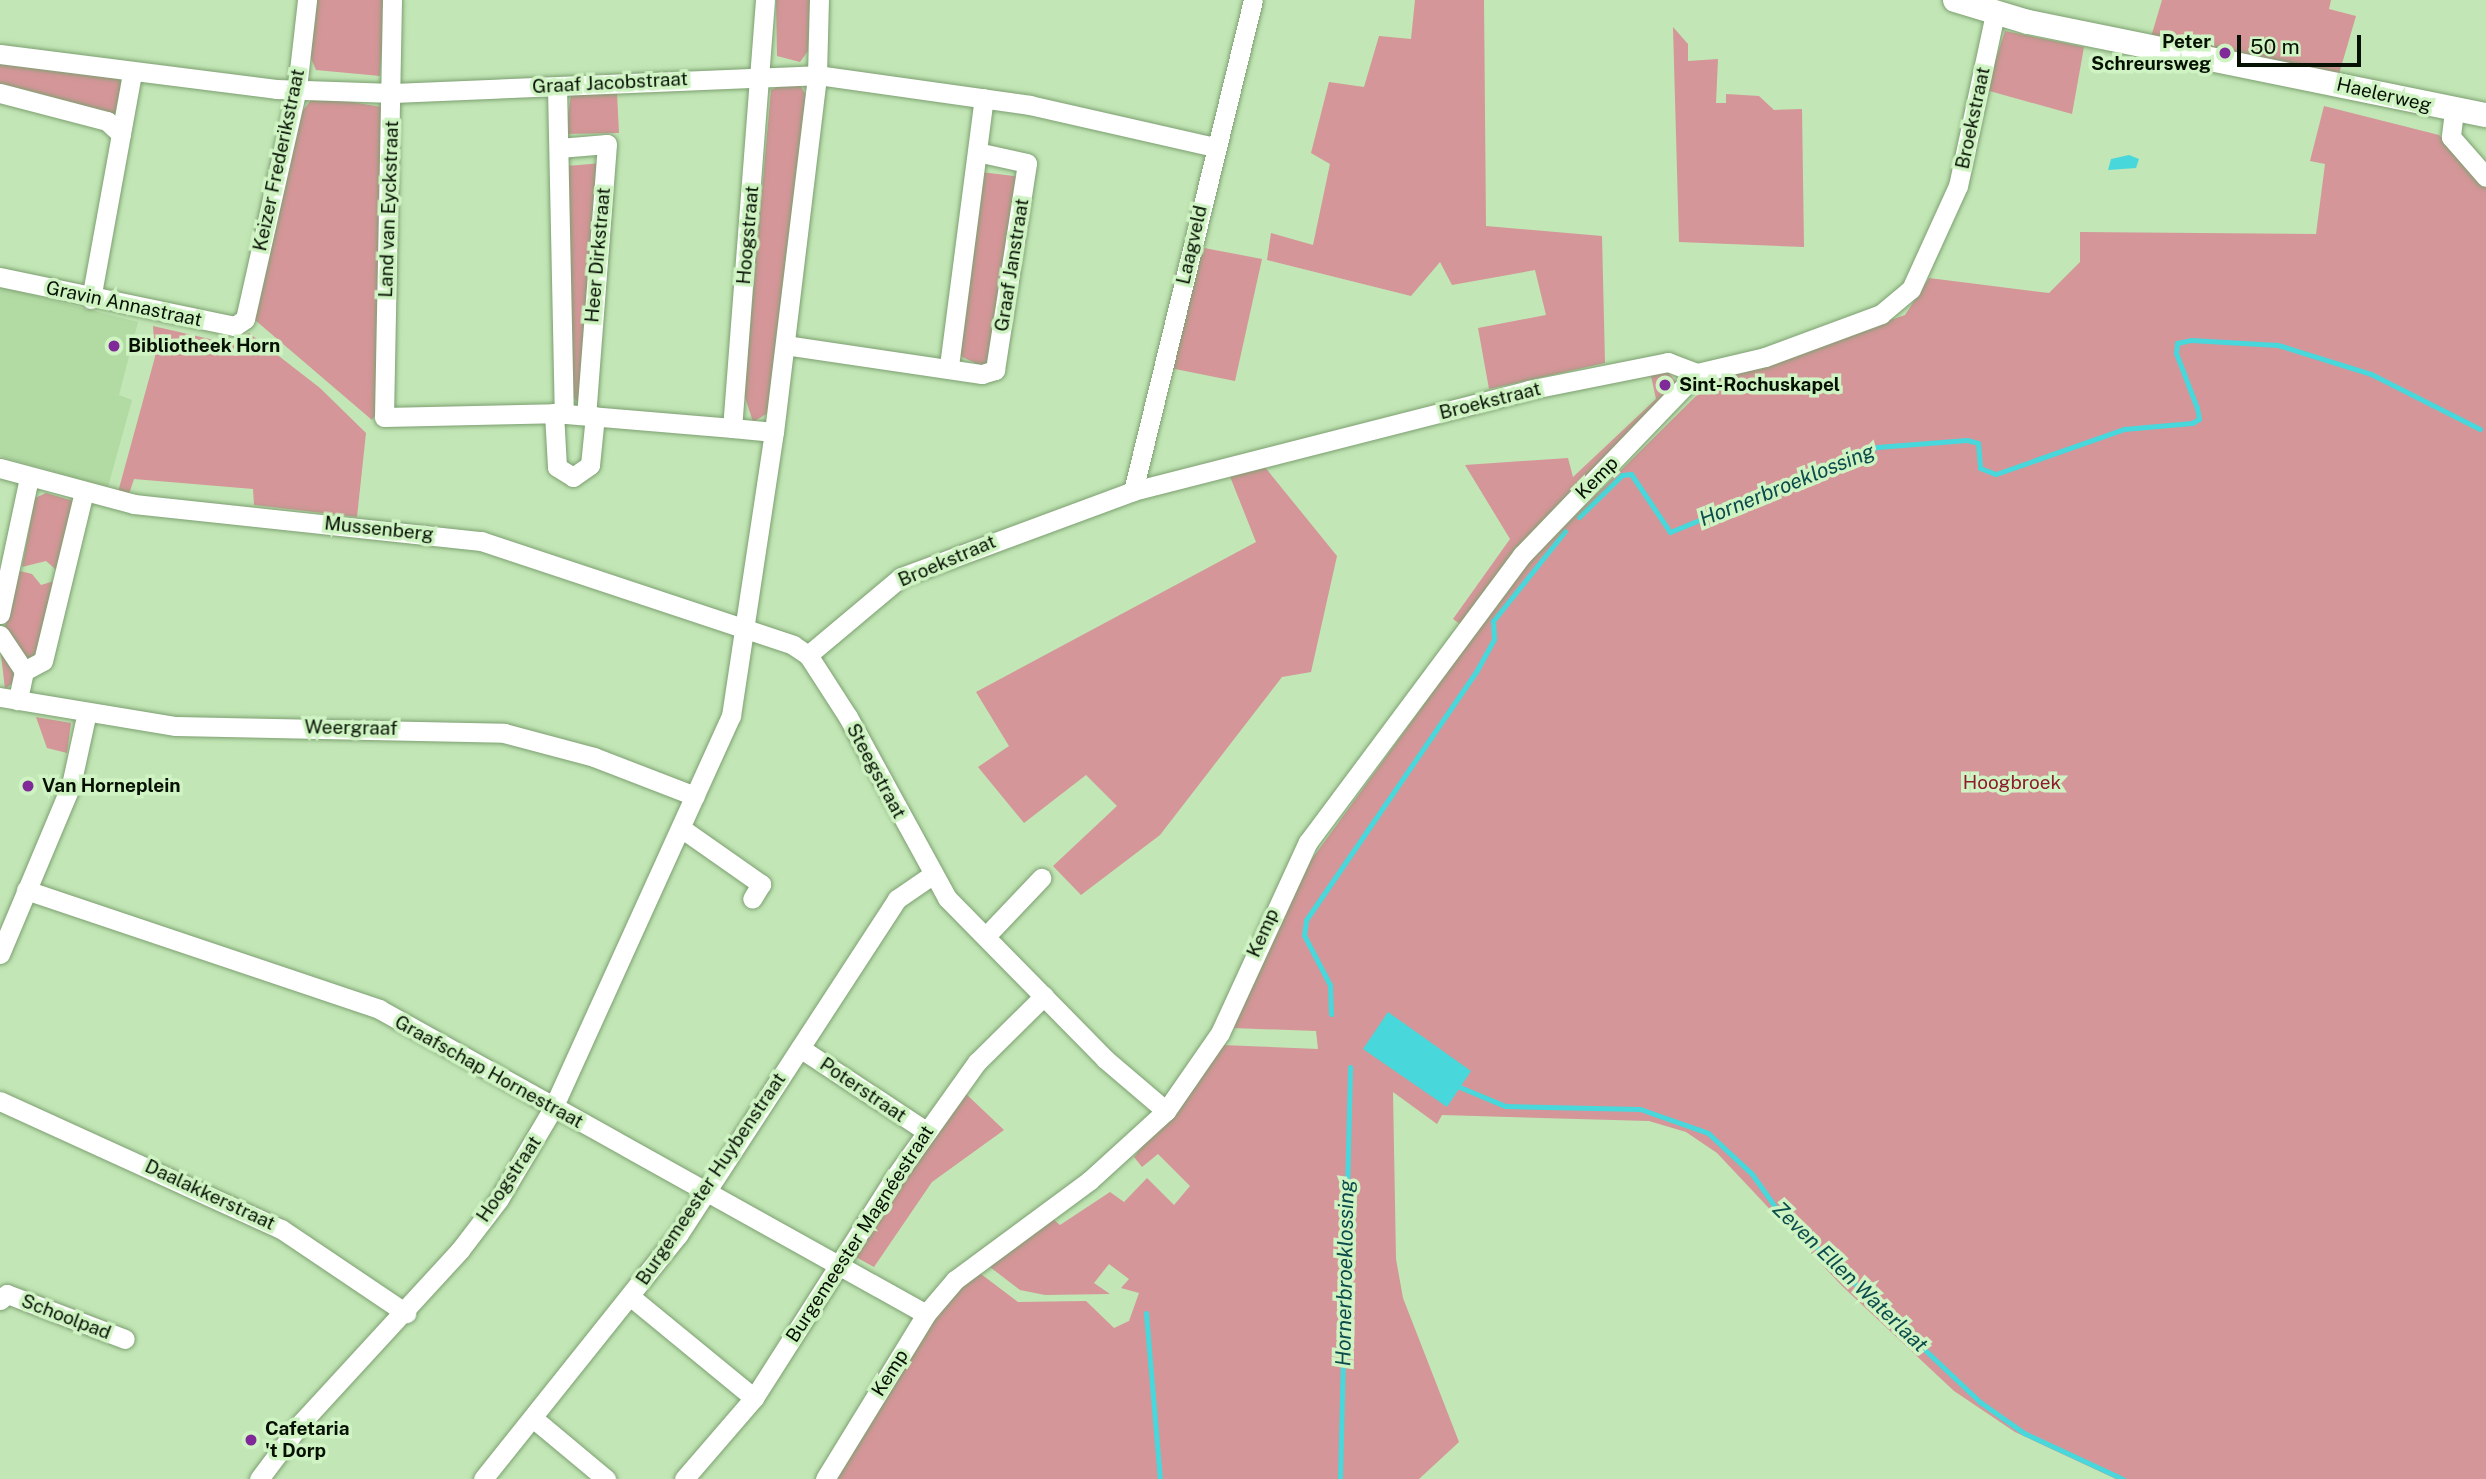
<!DOCTYPE html>
<meta charset="utf-8">
<style>
body{margin:0}
#map{position:relative;width:2486px;height:1479px;overflow:hidden;background:#c2e6b5;font-family:"Public Sans",sans-serif}
div>[style]{position:absolute}
[style*='--x']{left:calc(var(--x)*1px);top:calc(var(--y)*1px);width:calc(var(--w)*1px);rotate:calc(var(--a)*1deg)}
.built>*{inset:0;background:#b2daa3}
.green>*{inset:0;background:#d49698}
.water>*{inset:0;background:#48d7db}
.stream>*{height:5px;margin:-2.5px;padding:0 2.5px;transform-origin:2.5px;border-radius:2.5px;background:#48d7db}
.roads{filter:drop-shadow(0 0 2px #7d9f71) drop-shadow(0 0 2px #7d9f71)}
.minor>*{height:19px;margin:-9.5px;padding:0 9.5px;transform-origin:9.5px;border-radius:9.5px;background:#fff}
.tertiary>*{height:24px;margin:-12px;padding:0 12px;transform-origin:12px;border-radius:12px;background:#fff}
.dots>*{width:19px;height:19px;translate:-50% -50%;box-sizing:border-box;border:4px solid #cff3c2;border-radius:50%}
span{translate:-50% -50%;white-space:nowrap;text-align:center;line-height:1.15;-webkit-text-stroke:7px #cff3c2;paint-order:stroke}
.poi-label{font-size:19px;color:#061103;font-weight:700}
.right{translate:-100% -50%;text-align:right}
.left{translate:0 -50%;text-align:left}
.street-label{font-size:19px;color:#061103}
.park-label{font-size:19px;color:#8d1a2e}
.water-label{font-size:21px;color:#0b4b4c;font-style:italic}
.scale{position:absolute;left:2237px;top:35px;width:124px;height:32px;box-sizing:border-box;border:4px solid #061103;border-top:0;padding-left:9px;font-size:21px;line-height:24px;white-space:nowrap;color:#061103;-webkit-text-stroke:5px #cff3c2;paint-order:stroke}
</style>
<div id="map">
<div class="built">
<div style="clip-path:polygon(0 287px,138px 322px,119px 395px,132px 400px,108px 487px,0 456px)"></div>
</div>
<div class="green">
<div style="clip-path:polygon(317px 0,385px 0,380px 76px,316px 70px,309px 54px)"></div>
<div style="clip-path:polygon(776px 0,810px 0,808px 51px,800px 62px,777px 56px)"></div>
<div style="clip-path:polygon(1415px 0,1484px 0,1486px 226px,1602px 236px,1605px 363px,1489px 389px,1478px 328px,1546px 315px,1535px 270px,1452px 285px,1440px 262px,1411px 296px,1267px 260px,1271px 233px,1313px 245px,1330px 164px,1311px 153px,1329px 82px,1364px 87px,1379px 36px,1411px 39px)"></div>
<div style="clip-path:polygon(2162px 0,2331px 0,2329px 9px,2356px 16px,2339px 74px,2151px 37px)"></div>
<div style="clip-path:polygon(1673px 27px,1688px 44px,1688px 61px,1718px 59px,1716px 103px,1726px 103px,1726px 94px,1759px 96px,1774px 110px,1802px 109px,1804px 247px,1679px 242px)"></div>
<div style="clip-path:polygon(2005px 31px,2084px 47px,2072px 114px,1986px 90px)"></div>
<div style="clip-path:polygon(0 60px,118px 78px,127px 87px,117px 119px,0 85px)"></div>
<div style="clip-path:polygon(786px 83px,800px 85px,806px 95px,768px 413px,753px 422px,744px 394px,771px 90px)"></div>
<div style="clip-path:polygon(617px 93px,619px 133px,565px 134px,571px 95px)"></div>
<div style="clip-path:polygon(314px 96px,382px 107px,378px 411px,372px 420px,255px 320px,301px 113px)"></div>
<div style="clip-path:polygon(2324px 106px,2439px 135px,2486px 187px,2486px 1479px,2116px 1479px,2015px 1432px,1954px 1391px,1842px 1286px,1717px 1153px,1686px 1132px,1649px 1121px,1442px 1115px,1437px 1124px,1393px 1092px,1396px 1259px,1403px 1298px,1459px 1442px,1419px 1479px,837px 1479px,941px 1310px,977px 1271px,1018px 1302px,1086px 1301px,1114px 1328px,1129px 1321px,1139px 1293px,1121px 1288px,1129px 1279px,1109px 1264px,1094px 1283px,1110px 1294px,1045px 1295px,1020px 1290px,986px 1264px,1052px 1218px,1060px 1225px,1110px 1192px,1124px 1202px,1147px 1178px,1174px 1205px,1190px 1186px,1158px 1154px,1142px 1167px,1134px 1157px,1222px 1045px,1318px 1049px,1316px 1031px,1232px 1028px,1301px 874px,1526px 564px,1695px 397px,1721px 378px,1905px 315px,1929px 278px,2049px 293px,2080px 262px,2080px 232px,2316px 234px,2325px 164px,2310px 161px)"></div>
<div style="clip-path:polygon(602px 163px,583px 406px,569px 394px,567px 166px)"></div>
<div style="clip-path:polygon(981px 172px,1022px 177px,986px 368px,960px 356px)"></div>
<div style="clip-path:polygon(1199px 247px,1262px 259px,1235px 381px,1170px 368px)"></div>
<div style="clip-path:polygon(153px 326px,227px 343px,249px 333px,320px 388px,366px 433px,357px 517px,254px 505px,253px 489px,134px 479px,129px 494px,118px 492px,155px 357px)"></div>
<div style="clip-path:polygon(1649px 371px,1669px 373px,1677px 383px,1460px 624px,1453px 619px,1510px 539px,1465px 465px,1568px 458px,1573px 477px,1656px 399px,1651px 376px,1595px 386px)"></div>
<div style="clip-path:polygon(1264px 466px,1337px 556px,1311px 672px,1282px 677px,1160px 835px,1081px 895px,1053px 866px,1117px 806px,1086px 775px,1024px 823px,978px 767px,1009px 746px,976px 692px,1256px 542px,1229px 474px)"></div>
<div style="clip-path:polygon(46px 493px,77px 502px,62px 575px,46px 561px,22px 567px,35px 498px)"></div>
<div style="clip-path:polygon(16px 570px,32px 574px,41px 585px,61px 579px,38px 660px,28px 665px,5px 627px)"></div>
<div style="clip-path:polygon(0 646px,14px 669px,14px 682px,5px 689px)"></div>
<div style="clip-path:polygon(36px 717px,71px 723px,67px 753px,47px 748px)"></div>
<div style="clip-path:polygon(964px 1092px,1004px 1130px,932px 1182px,874px 1267px,854px 1256px,855px 1246px)"></div>
</div>
<div class="water">
<div style="clip-path:polygon(2129px 155px,2139px 159px,2136px 168px,2108px 170px,2111px 159px)"></div>
<div style="clip-path:polygon(1388px 1012px,1471px 1071px,1447px 1107px,1363px 1049px)"></div>
</div>
<div class="stream">
<div style="--x:1579;--y:517;--w:60;--a:-44.3"></div>
<div style="--x:1622;--y:475;--w:9;--a:-6"></div>
<div style="--x:1631;--y:474;--w:70;--a:56.1"></div>
<div style="--x:1670;--y:532;--w:224;--a:-22.3"></div>
<div style="--x:1877;--y:447;--w:90;--a:-4.4"></div>
<div style="--x:1967;--y:440;--w:11;--a:15"></div>
<div style="--x:1978;--y:443;--w:25;--a:85"></div>
<div style="--x:1980;--y:468;--w:17;--a:21"></div>
<div style="--x:1996;--y:474;--w:136;--a:-19.4"></div>
<div style="--x:2124;--y:429;--w:68;--a:-5"></div>
<div style="--x:2192;--y:423;--w:8;--a:-30"></div>
<div style="--x:2199;--y:419;--w:11;--a:-100"></div>
<div style="--x:2197;--y:408;--w:59;--a:-110.9"></div>
<div style="--x:2176;--y:353;--w:10;--a:-84"></div>
<div style="--x:2177;--y:343;--w:14;--a:-12"></div>
<div style="--x:2191;--y:340;--w:87;--a:3.3"></div>
<div style="--x:2278;--y:345;--w:97;--a:17.3"></div>
<div style="--x:2371;--y:374;--w:122;--a:26.8"></div>
<div style="--x:1331;--y:1014;--w:29;--a:-92"></div>
<div style="--x:1330;--y:985;--w:56;--a:-117.5"></div>
<div style="--x:1304;--y:935;--w:15;--a:-82"></div>
<div style="--x:1306;--y:920;--w:303;--a:-55.6"></div>
<div style="--x:1477;--y:670;--w:35;--a:-61"></div>
<div style="--x:1494;--y:639;--w:18;--a:-93"></div>
<div style="--x:1493;--y:621;--w:115;--a:-51.3"></div>
<div style="--x:1455;--y:1085;--w:54;--a:22.8"></div>
<div style="--x:1505;--y:1106;--w:135;--a:1.3"></div>
<div style="--x:1640;--y:1109;--w:72;--a:19.4"></div>
<div style="--x:1708;--y:1133;--w:60;--a:43"></div>
<div style="--x:1752;--y:1174;--w:45;--a:54.9"></div>
<div style="--x:1778;--y:1211;--w:278;--a:43.4"></div>
<div style="--x:1980;--y:1402;--w:54;--a:35.2"></div>
<div style="--x:2024;--y:1433;--w:109;--a:24.9"></div>
<div style="--x:1146;--y:1313;--w:167;--a:85.2"></div>
<div style="--x:1340;--y:1479;--w:412;--a:-88.6"></div>
</div>
<div class="roads">
<div class="minor">
<div style="--x:392;--y:0;--w:417;--a:91.1"></div>
<div style="--x:384;--y:417;--w:170;--a:-1.3"></div>
<div style="--x:554;--y:413;--w:179;--a:4.8"></div>
<div style="--x:765;--y:0;--w:429;--a:94.4"></div>
<div style="--x:732;--y:428;--w:42;--a:5.4"></div>
<div style="--x:774;--y:432;--w:360;--a:-83.1"></div>
<div style="--x:817;--y:75;--w:75;--a:-88.5"></div>
<div style="--x:0;--y:54;--w:278;--a:7.2"></div>
<div style="--x:276;--y:89;--w:117;--a:2"></div>
<div style="--x:393;--y:93;--w:424;--a:-2.4"></div>
<div style="--x:817;--y:75;--w:215;--a:8"></div>
<div style="--x:1030;--y:105;--w:190;--a:12.8"></div>
<div style="--x:557;--y:87;--w:327;--a:88.8"></div>
<div style="--x:0;--y:93;--w:111;--a:14.7"></div>
<div style="--x:107;--y:121;--w:19;--a:43"></div>
<div style="--x:2454;--y:111;--w:26;--a:97"></div>
<div style="--x:2451;--y:137;--w:53;--a:48.8"></div>
<div style="--x:559;--y:148;--w:48;--a:-4.8"></div>
<div style="--x:607;--y:144;--w:271;--a:94.4"></div>
<div style="--x:0;--y:277;--w:240;--a:11.8"></div>
<div style="--x:235;--y:326;--w:12;--a:-35"></div>
<div style="--x:245;--y:319;--w:237;--a:-77.3"></div>
<div style="--x:297;--y:88;--w:89;--a:-83.5"></div>
<div style="--x:91;--y:299;--w:230;--a:-79.7"></div>
<div style="--x:785;--y:345;--w:199;--a:8.4"></div>
<div style="--x:982;--y:374;--w:14;--a:-17"></div>
<div style="--x:995;--y:370;--w:209;--a:-81.2"></div>
<div style="--x:1027;--y:163;--w:51;--a:-167.6"></div>
<div style="--x:949;--y:366;--w:270;--a:-82.6"></div>
<div style="--x:554;--y:413;--w:54;--a:86.8"></div>
<div style="--x:557;--y:467;--w:19;--a:32"></div>
<div style="--x:573;--y:477;--w:21;--a:-35"></div>
<div style="--x:590;--y:465;--w:49;--a:-84.2"></div>
<div style="--x:0;--y:468;--w:139;--a:15"></div>
<div style="--x:134;--y:504;--w:349;--a:6.1"></div>
<div style="--x:481;--y:541;--w:329;--a:18.4"></div>
<div style="--x:793;--y:645;--w:18;--a:34"></div>
<div style="--x:808;--y:655;--w:74;--a:57.2"></div>
<div style="--x:848;--y:717;--w:206;--a:61.3"></div>
<div style="--x:947;--y:898;--w:226;--a:45.5"></div>
<div style="--x:1105;--y:1059;--w:80;--a:40.4"></div>
<div style="--x:1133;--y:491;--w:505;--a:-76.27"></div>
<div style="--x:0;--y:614;--w:139;--a:-78"></div>
<div style="--x:0;--y:635;--w:43;--a:56.3"></div>
<div style="--x:24;--y:671;--w:30;--a:102"></div>
<div style="--x:808;--y:655;--w:121;--a:-40"></div>
<div style="--x:901;--y:577;--w:247;--a:-20.3"></div>
<div style="--x:1133;--y:491;--w:408;--a:-14.3"></div>
<div style="--x:1528;--y:390;--w:143;--a:-11.3"></div>
<div style="--x:1668;--y:362;--w:31;--a:21"></div>
<div style="--x:1697;--y:373;--w:70;--a:-13.2"></div>
<div style="--x:1765;--y:357;--w:124;--a:-20.3"></div>
<div style="--x:1881;--y:314;--w:39;--a:-40"></div>
<div style="--x:1911;--y:289;--w:113;--a:-65.5"></div>
<div style="--x:1958;--y:186;--w:177;--a:-77.9"></div>
<div style="--x:24;--y:671;--w:21;--a:-28"></div>
<div style="--x:43;--y:661;--w:174;--a:-76.4"></div>
<div style="--x:0;--y:697;--w:178;--a:9.4"></div>
<div style="--x:176;--y:726;--w:328;--a:1.2"></div>
<div style="--x:504;--y:733;--w:93;--a:14.9"></div>
<div style="--x:594;--y:757;--w:108;--a:21.1"></div>
<div style="--x:681;--y:828;--w:98;--a:35"></div>
<div style="--x:761;--y:884;--w:17;--a:121"></div>
<div style="--x:26;--y:890;--w:373;--a:18.6"></div>
<div style="--x:379;--y:1009;--w:626;--a:29.14"></div>
<div style="--x:987;--y:935;--w:79;--a:-46.5"></div>
<div style="--x:0;--y:954;--w:183;--a:-67.2"></div>
<div style="--x:71;--y:785;--w:71;--a:-77.7"></div>
<div style="--x:800;--y:1048;--w:151;--a:33.4"></div>
<div style="--x:0;--y:1101;--w:309;--a:24.5"></div>
<div style="--x:281;--y:1229;--w:151;--a:33.9"></div>
<div style="--x:631;--y:1297;--w:159;--a:39.4"></div>
<div style="--x:0;--y:1300;--w:9;--a:-41"></div>
<div style="--x:7;--y:1294;--w:126;--a:20.9"></div>
<div style="--x:534;--y:1419;--w:94;--a:39.8"></div>
<div style="--x:259;--y:1479;--w:70;--a:-53.1"></div>
<div style="--x:301;--y:1423;--w:235;--a:-47.4"></div>
<div style="--x:460;--y:1250;--w:64;--a:-52.6"></div>
<div style="--x:499;--y:1199;--w:106;--a:-59.3"></div>
<div style="--x:553;--y:1108;--w:431;--a:-65.6"></div>
<div style="--x:731;--y:716;--w:287;--a:-81.4"></div>
<div style="--x:483;--y:1479;--w:312;--a:-51.4"></div>
<div style="--x:678;--y:1235;--w:401;--a:-56.9"></div>
<div style="--x:897;--y:899;--w:42;--a:-34.4"></div>
<div style="--x:684;--y:1479;--w:107;--a:-49.2"></div>
<div style="--x:754;--y:1398;--w:257;--a:-57.5"></div>
<div style="--x:892;--y:1181;--w:146;--a:-54.5"></div>
<div style="--x:977;--y:1062;--w:94;--a:-44.6"></div>
<div style="--x:825;--y:1479;--w:193;--a:-58.5"></div>
<div style="--x:926;--y:1314;--w:45;--a:-49.5"></div>
<div style="--x:955;--y:1280;--w:167;--a:-36.5"></div>
<div style="--x:1089;--y:1181;--w:104;--a:-42.3"></div>
<div style="--x:1166;--y:1111;--w:95;--a:-55.3"></div>
<div style="--x:1220;--y:1033;--w:210;--a:-65.3"></div>
<div style="--x:1308;--y:842;--w:358;--a:-53.3"></div>
<div style="--x:1522;--y:555;--w:252;--a:-46.1"></div>
</div>
<div class="tertiary">
<div style="--x:1955;--y:0;--w:76;--a:16.8"></div>
<div style="--x:2028;--y:22;--w:467;--a:11.5"></div>
</div>
</div>
<div class="dots">
<div style="left:2225px;top:53px;background:#802a99"></div>
<div style="left:114px;top:346px;background:#802a99"></div>
<div style="left:1665px;top:385px;background:#802a99"></div>
<div style="left:28px;top:786px;background:#802a99"></div>
<div style="left:251px;top:1440px;background:#802a99"></div>
</div>
<div class="poi-label">
<span class="right" style="left:2211px;top:53px">Peter<br>Schreursweg</span>
<span class="left" style="left:128px;top:346px">Bibliotheek Horn</span>
<span class="left" style="left:1679px;top:385px">Sint-Rochuskapel</span>
<span class="left" style="left:42px;top:786px">Van Horneplein</span>
<span class="left" style="left:265px;top:1440px">Cafetaria<br>'t Dorp</span>
</div>
<div class="street-label">
<span style="left:610px;top:83px;rotate:-3deg">Graaf Jacobstraat</span>
<span style="left:2384px;top:95px;rotate:13deg">Haelerweg</span>
<span style="left:1973px;top:118px;rotate:-78deg">Broekstraat</span>
<span style="left:279px;top:160px;rotate:-78deg">Keizer Frederikstraat</span>
<span style="left:389px;top:209px;rotate:-88deg">Land van Eyckstraat</span>
<span style="left:748px;top:235px;rotate:-85deg">Hoogstraat</span>
<span style="left:1192px;top:245px;rotate:-77deg">Laagveld</span>
<span style="left:598px;top:255px;rotate:-85deg">Heer Dirkstraat</span>
<span style="left:1012px;top:265px;rotate:-81deg">Graaf Janstraat</span>
<span style="left:124px;top:304px;rotate:12deg">Gravin Annastraat</span>
<span style="left:1490px;top:401px;rotate:-14deg">Broekstraat</span>
<span style="left:1597px;top:478px;rotate:-45deg">Kemp</span>
<span style="left:379px;top:529px;rotate:6deg">Mussenberg</span>
<span style="left:947px;top:561px;rotate:-23deg">Broekstraat</span>
<span style="left:351px;top:728px;rotate:1deg">Weergraaf</span>
<span style="left:876px;top:771px;rotate:62deg">Steegstraat</span>
<span style="left:1263px;top:933px;rotate:-66deg">Kemp</span>
<span style="left:489px;top:1072px;rotate:29deg">Graafschap Hornestraat</span>
<span style="left:863px;top:1090px;rotate:34deg">Poterstraat</span>
<span style="left:509px;top:1179px;rotate:-56deg">Hoogstraat</span>
<span style="left:711px;top:1179px;rotate:-56deg">Burgemeester Huybenstraat</span>
<span style="left:210px;top:1195px;rotate:25deg">Daalakkerstraat</span>
<span style="left:860px;top:1234px;rotate:-57deg">Burgemeester Magnéestraat</span>
<span style="left:66px;top:1317px;rotate:21deg">Schoolpad</span>
<span style="left:890px;top:1373px;rotate:-58deg">Kemp</span>
</div>
<div class="park-label">
<span style="left:2012px;top:783px">Hoogbroek</span>
</div>
<div class="water-label">
<span style="left:1787px;top:485px;rotate:-22deg">Hornerbroeklossing</span>
<span style="left:1345px;top:1273px;rotate:-89deg">Hornerbroeklossing</span>
<span style="left:1850px;top:1277px;rotate:44deg">Zeven Ellen Waterlaat</span>
</div>
<div class="scale">50 m</div>
</div>
